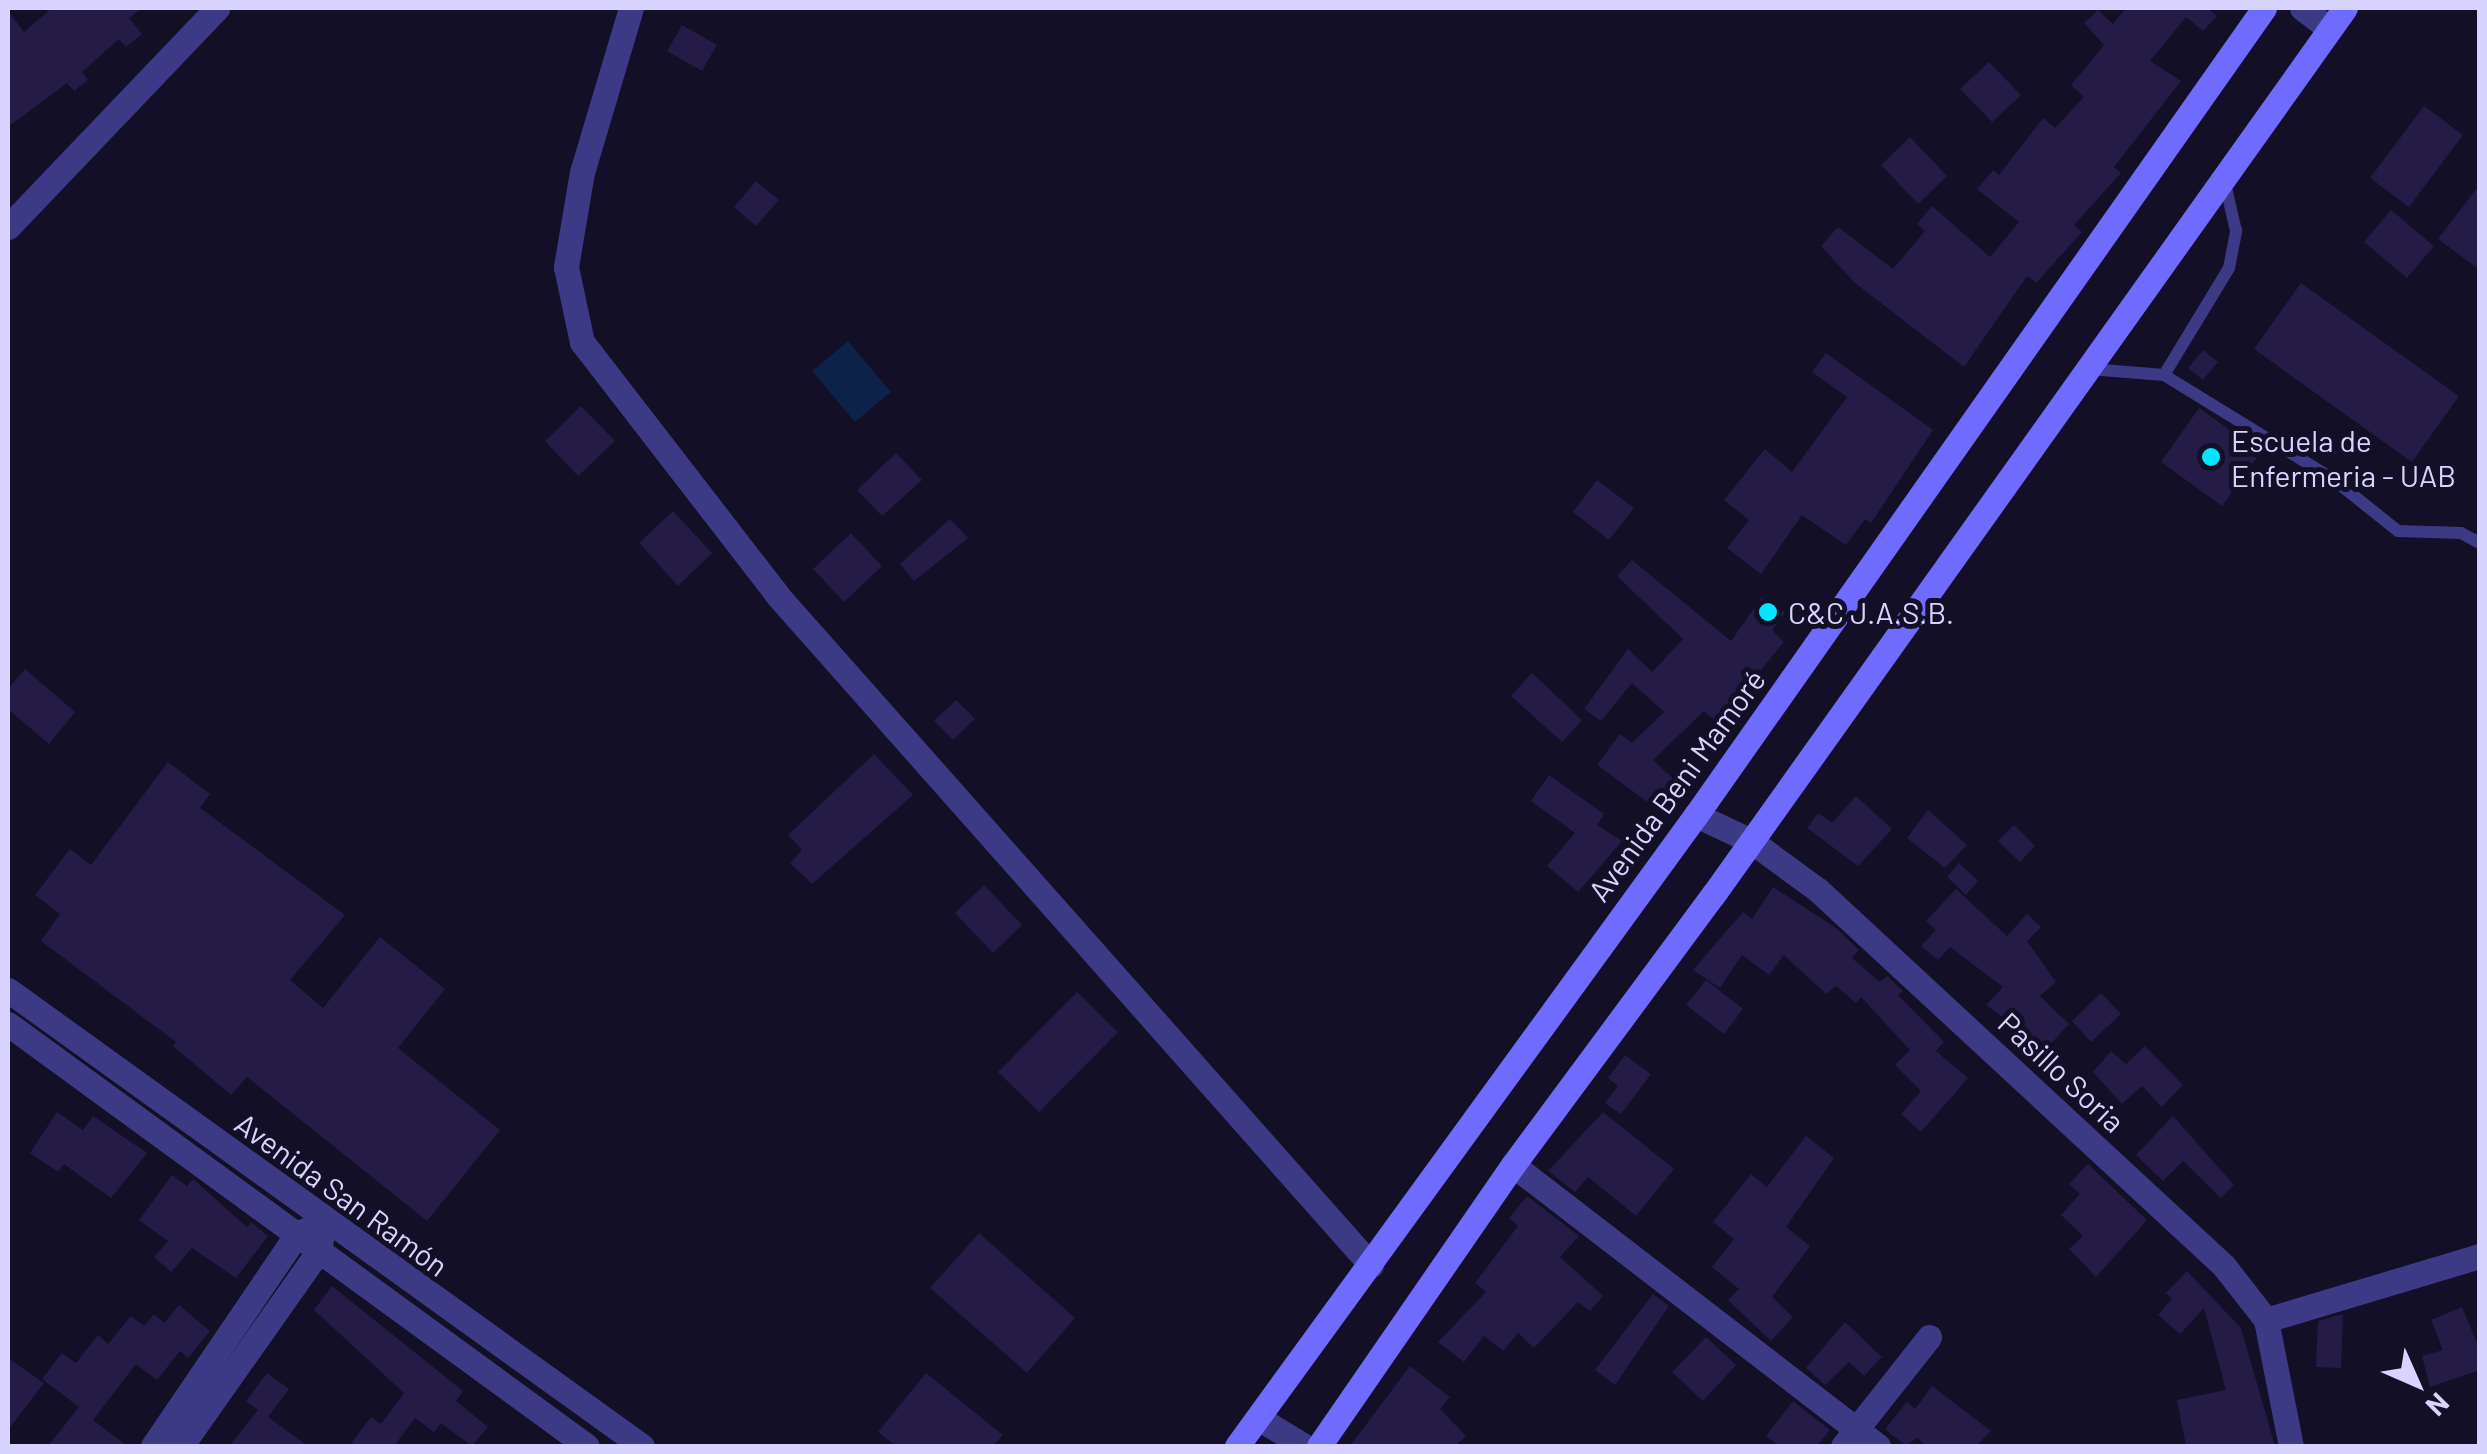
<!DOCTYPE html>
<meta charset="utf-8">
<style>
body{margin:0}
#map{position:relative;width:2487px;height:1454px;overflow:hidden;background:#130f26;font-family:Barlow,sans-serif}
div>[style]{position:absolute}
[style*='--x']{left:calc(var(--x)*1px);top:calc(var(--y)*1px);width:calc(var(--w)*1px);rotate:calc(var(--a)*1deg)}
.water>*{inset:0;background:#0c2248}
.building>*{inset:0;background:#241b47}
.lane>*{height:12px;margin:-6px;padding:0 6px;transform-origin:6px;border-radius:6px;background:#3d3a85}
.street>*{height:25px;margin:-12.5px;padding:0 12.5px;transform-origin:12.5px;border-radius:12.5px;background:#3d3a85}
.secondary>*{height:25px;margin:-12.5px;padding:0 12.5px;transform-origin:12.5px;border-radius:12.5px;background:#6f6bff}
.dots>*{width:28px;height:28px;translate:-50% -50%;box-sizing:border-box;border:5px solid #130f26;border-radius:50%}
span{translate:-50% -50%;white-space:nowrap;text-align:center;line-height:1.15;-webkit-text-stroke:10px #130f26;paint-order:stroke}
.poi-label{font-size:30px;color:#d9d4ff}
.left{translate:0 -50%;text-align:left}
.street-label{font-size:30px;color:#d9d4ff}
.frame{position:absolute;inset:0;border:10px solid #d9d4ff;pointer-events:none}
.north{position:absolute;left:2367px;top:1334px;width:100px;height:100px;-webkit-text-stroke:8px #130f26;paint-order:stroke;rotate:135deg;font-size:28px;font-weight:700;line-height:40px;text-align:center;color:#d9d4ff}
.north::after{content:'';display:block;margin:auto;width:35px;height:45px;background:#d9d4ff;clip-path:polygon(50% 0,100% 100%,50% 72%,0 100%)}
</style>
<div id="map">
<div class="water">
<div style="clip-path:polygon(848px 341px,891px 392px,855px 422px,812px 371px)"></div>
</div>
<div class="building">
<div style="clip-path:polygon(52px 8px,142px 8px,129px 18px,142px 34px,126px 47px,119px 39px,82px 72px,88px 80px,74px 91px,67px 83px,8px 127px,8px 11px,24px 32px)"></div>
<div style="clip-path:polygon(2126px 8px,2207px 8px,2217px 16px,2203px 31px,2186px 17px,2150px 61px,2181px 81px,2114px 167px,2121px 173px,2074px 225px,2082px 232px,2036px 283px,2027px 276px,1964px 367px,1855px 283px,1821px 246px,1838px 227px,1893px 269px,1925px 231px,1917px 224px,1932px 206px,1990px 257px,2019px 222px,1977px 189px,1993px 170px,1999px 175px,2043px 118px,2055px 128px,2084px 97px,2071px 85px,2104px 45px,2084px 23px,2098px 10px,2113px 24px)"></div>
<div style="clip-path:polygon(682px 25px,717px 45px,702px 71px,667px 51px)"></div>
<div style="clip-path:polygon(1989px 62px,2021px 95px,1992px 122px,1960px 89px)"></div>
<div style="clip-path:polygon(2424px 106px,2463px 135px,2409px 207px,2370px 178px)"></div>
<div style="clip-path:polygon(1910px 137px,1947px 176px,1918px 204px,1881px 165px)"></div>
<div style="clip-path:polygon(756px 181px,779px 200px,756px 226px,734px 207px)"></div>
<div style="clip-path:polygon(2480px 184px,2480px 270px,2438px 239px)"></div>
<div style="clip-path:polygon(2391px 210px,2434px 246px,2407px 278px,2364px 242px)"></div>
<div style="clip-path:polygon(2301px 283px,2459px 396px,2412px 462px,2254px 349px)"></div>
<div style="clip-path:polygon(2203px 350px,2218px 362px,2203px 380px,2188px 368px)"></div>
<div style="clip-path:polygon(1826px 353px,1933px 430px,1871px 523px,1865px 519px,1846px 545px,1802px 515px,1761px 574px,1727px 548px,1749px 520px,1724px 500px,1765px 449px,1792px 472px,1847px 397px,1812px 372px)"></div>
<div style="clip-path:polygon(581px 406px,615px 441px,578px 476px,545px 441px)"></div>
<div style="clip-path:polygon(2199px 408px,2261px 452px,2222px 506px,2161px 462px)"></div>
<div style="clip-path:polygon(896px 453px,922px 480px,882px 516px,857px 490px)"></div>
<div style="clip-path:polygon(1597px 480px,1634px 508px,1609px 540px,1573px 512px)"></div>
<div style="clip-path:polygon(673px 511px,712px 553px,678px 586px,639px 543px)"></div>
<div style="clip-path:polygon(950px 519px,968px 538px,914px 581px,900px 564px)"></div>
<div style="clip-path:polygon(851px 533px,882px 566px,844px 602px,813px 569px)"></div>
<div style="clip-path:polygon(1632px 560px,1731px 641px,1762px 597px,1785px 613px,1772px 630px,1784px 642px,1736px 700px,1715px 721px,1704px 711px,1653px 760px,1679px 784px,1657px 809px,1597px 765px,1620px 734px,1632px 743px,1664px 712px,1632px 683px,1601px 721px,1584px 709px,1628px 649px,1652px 672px,1683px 639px,1617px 576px)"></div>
<div style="clip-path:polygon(25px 669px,75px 712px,49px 744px,8px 709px,8px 689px)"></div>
<div style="clip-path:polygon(1532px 673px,1582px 720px,1562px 742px,1511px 696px)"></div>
<div style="clip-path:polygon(956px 700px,975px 719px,953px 740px,934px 721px)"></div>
<div style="clip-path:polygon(874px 754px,913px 795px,812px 884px,790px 863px,802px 850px,788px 835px)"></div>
<div style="clip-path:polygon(168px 762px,210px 794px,200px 808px,345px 915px,290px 980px,323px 1008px,380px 937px,445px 989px,398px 1048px,500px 1130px,427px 1221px,247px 1077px,231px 1095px,173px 1046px,176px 1042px,41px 941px,60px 914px,35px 895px,70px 849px,91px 865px)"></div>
<div style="clip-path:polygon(1549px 775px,1604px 814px,1597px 825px,1622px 841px,1578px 892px,1547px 866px,1575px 833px,1531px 801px)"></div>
<div style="clip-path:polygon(1856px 796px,1892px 829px,1858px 866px,1807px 828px,1818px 813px,1832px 823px)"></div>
<div style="clip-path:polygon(1928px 810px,1967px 845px,1945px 868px,1907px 838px)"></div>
<div style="clip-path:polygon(2014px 825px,2035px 846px,2020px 862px,1998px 841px)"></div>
<div style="clip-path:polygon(1959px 863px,1978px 881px,1966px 895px,1947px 877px)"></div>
<div style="clip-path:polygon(984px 885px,1022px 925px,993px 953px,955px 913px)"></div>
<div style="clip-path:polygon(1773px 887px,1836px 928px,1859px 950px,1852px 958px,1880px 982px,1887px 976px,1903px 991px,1898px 995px,1944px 1042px,1936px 1051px,1968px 1078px,1921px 1132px,1901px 1114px,1921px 1091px,1895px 1065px,1910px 1050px,1861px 997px,1856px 1003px,1836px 986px,1826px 994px,1784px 955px,1769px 975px,1742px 955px,1720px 988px,1693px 970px,1743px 912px,1752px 919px)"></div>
<div style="clip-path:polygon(1956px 889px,2007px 936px,2027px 914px,2041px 927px,2027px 941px,2056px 982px,2040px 996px,2069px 1024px,2046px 1049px,1986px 1005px,2003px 987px,1950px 947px,1938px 960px,1921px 946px,1936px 930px,1926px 921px)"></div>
<div style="clip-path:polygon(1706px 980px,1743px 1009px,1724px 1034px,1686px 1005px)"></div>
<div style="clip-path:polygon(1077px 992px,1118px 1032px,1039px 1112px,998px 1072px)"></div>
<div style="clip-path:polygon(2101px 993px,2121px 1014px,2091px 1042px,2072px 1021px)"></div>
<div style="clip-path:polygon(2145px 1046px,2183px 1085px,2162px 1107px,2142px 1086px,2122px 1104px,2093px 1072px,2111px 1051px,2126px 1064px)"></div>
<div style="clip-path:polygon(1625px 1055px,1651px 1074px,1621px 1114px,1605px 1103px,1618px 1086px,1608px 1078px)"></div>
<div style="clip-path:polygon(57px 1112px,83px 1130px,93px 1116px,147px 1153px,111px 1198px,64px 1164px,58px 1172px,30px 1153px)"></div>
<div style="clip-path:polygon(1603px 1112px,1674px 1169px,1636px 1216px,1588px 1177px,1575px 1192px,1548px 1171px)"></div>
<div style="clip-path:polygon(2173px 1116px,2234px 1185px,2221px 1198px,2183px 1161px,2163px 1181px,2136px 1155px)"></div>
<div style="clip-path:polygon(1806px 1136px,1834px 1158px,1786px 1227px,1810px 1246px,1772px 1297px,1793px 1317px,1771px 1341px,1728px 1300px,1739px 1289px,1712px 1267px,1734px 1239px,1713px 1222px,1751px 1174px,1767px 1187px)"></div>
<div style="clip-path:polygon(2088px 1164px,2147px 1220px,2096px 1277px,2069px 1249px,2083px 1236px,2061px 1215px,2080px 1194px,2069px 1184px)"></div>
<div style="clip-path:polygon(172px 1175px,187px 1186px,193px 1179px,247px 1227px,251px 1222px,268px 1236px,236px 1278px,192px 1248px,171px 1272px,154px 1257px,168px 1241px,139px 1220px)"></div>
<div style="clip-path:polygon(1527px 1196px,1579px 1236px,1560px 1257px,1603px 1296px,1590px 1311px,1578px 1302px,1534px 1348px,1518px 1333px,1503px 1351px,1484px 1336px,1464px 1362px,1438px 1342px,1486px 1292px,1475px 1283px,1518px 1226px,1509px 1218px)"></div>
<div style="clip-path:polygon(979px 1233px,1075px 1318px,1027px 1373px,930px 1288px)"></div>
<div style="clip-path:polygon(2187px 1271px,2241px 1328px,2275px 1446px,2186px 1446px,2177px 1400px,2226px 1390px,2204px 1308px,2180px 1334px,2158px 1315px,2172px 1299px,2166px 1293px)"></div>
<div style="clip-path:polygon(332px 1286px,463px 1391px,456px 1401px,488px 1427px,472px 1446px,441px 1423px,434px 1432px,415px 1418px,394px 1446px,349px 1446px,371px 1417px,381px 1424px,404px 1393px,314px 1310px)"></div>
<div style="clip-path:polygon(1653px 1294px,1669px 1306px,1615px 1385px,1595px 1370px)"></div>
<div style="clip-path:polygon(179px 1305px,210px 1331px,188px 1358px,180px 1351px,157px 1380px,136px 1364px,93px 1420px,127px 1446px,48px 1446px,79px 1407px,42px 1379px,62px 1353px,76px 1363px,98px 1335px,108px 1344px,131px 1316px,144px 1326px,154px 1314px,164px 1323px)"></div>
<div style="clip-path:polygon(2462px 1307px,2480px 1350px,2480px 1370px,2430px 1387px,2422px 1356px,2443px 1350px,2431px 1320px)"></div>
<div style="clip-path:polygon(2343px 1314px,2341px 1368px,2316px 1367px,2318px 1321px)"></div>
<div style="clip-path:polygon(1845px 1322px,1882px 1357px,1864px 1376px,1849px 1362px,1825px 1385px,1806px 1368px)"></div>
<div style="clip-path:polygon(1706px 1337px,1736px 1365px,1703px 1401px,1672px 1372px)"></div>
<div style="clip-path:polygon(8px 1358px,44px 1383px,8px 1430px)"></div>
<div style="clip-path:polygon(1410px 1366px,1450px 1397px,1440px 1409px,1466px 1436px,1455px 1446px,1350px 1446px)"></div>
<div style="clip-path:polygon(267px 1373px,289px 1389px,268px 1417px,308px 1446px,229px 1446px,258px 1410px,246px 1401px)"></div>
<div style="clip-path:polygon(926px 1373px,1003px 1435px,993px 1446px,896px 1446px,878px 1432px)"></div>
<div style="clip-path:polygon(1932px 1386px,1991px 1431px,1976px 1446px,1927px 1446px,1917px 1438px,1906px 1446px,1885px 1429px,1907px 1402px,1915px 1409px)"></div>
<div style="clip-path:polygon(1793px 1401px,1830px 1430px,1817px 1446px,1779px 1446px,1766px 1436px)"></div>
</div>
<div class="lane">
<div style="--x:2090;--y:369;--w:74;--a:4.6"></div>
<div style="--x:2164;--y:375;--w:198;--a:31.6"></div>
<div style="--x:2333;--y:479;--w:83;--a:38.7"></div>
<div style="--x:2398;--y:531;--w:63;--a:1.8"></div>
<div style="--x:2461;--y:533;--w:21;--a:28"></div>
<div style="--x:2164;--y:375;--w:125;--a:-58.7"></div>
<div style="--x:2229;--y:268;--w:38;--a:-79"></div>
<div style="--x:2236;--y:231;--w:53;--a:-103"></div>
</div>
<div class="street">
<div style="--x:631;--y:8;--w:171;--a:106.6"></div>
<div style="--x:582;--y:172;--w:96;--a:99.6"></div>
<div style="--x:566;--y:267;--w:77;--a:78"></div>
<div style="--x:582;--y:342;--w:321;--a:52.3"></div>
<div style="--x:778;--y:596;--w:894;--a:48.45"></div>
<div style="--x:2302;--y:8;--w:34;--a:37"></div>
<div style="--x:8;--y:227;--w:303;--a:-46.3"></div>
<div style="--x:1696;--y:815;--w:61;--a:25.3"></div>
<div style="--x:1751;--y:841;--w:83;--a:36.2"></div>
<div style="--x:1818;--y:890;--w:553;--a:42.8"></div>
<div style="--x:2224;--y:1266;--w:68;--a:52.1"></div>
<div style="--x:2266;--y:1320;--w:128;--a:78.8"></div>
<div style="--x:8;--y:990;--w:781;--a:35.73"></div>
<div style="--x:8;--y:1024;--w:716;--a:36.09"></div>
<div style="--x:1513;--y:1165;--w:461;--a:37.6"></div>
<div style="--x:2266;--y:1320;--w:223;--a:-16.7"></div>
<div style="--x:1258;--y:1418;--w:54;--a:31.3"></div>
<div style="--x:153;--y:1446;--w:258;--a:-55.8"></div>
<div style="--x:298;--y:1233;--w:27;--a:-22"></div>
<div style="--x:323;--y:1223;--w:26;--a:97"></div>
<div style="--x:320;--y:1249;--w:241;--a:125.2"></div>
<div style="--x:1843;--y:1446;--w:139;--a:-51.7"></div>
</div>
<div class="secondary">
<div style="--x:1237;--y:1446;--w:780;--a:-53.97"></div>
<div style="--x:1696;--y:815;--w:987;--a:-54.86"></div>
<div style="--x:1319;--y:1446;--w:341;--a:-55.4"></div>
<div style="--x:1513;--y:1165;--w:336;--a:-53.5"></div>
<div style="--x:1713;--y:895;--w:1089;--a:-54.53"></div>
</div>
<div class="dots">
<div style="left:2211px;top:457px;background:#00e5ff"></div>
<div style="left:1768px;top:612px;background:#00e5ff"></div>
</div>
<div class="poi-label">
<span class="left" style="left:2231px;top:457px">Escuela de<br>Enfermeria - UAB</span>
<span class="left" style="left:1788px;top:612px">C&amp;C J.A.S.B.</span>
</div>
<div class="street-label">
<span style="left:1676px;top:785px;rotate:-54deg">Avenida Beni Mamoré</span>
<span style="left:2062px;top:1072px;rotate:43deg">Pasillo Soria</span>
<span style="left:342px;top:1194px;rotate:36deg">Avenida San Ramón</span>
</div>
<div class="frame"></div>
<div class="north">N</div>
</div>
